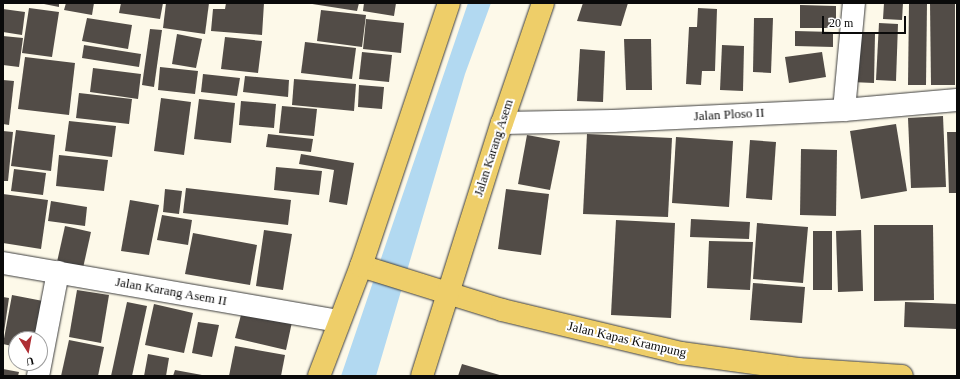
<!DOCTYPE html>
<style>
body{margin:0}
#map{position:relative;width:960px;height:379px;overflow:hidden;background:#fdf9e9;font-family:"Times New Roman",serif}
div>[style]{position:absolute}
[style*='--x']{left:calc(var(--x)*1px);top:calc(var(--y)*1px);width:calc(var(--w)*1px);rotate:calc(var(--a)*1deg)}
.water>*{inset:0;background:#b2d9f1}
.building>*{inset:0;background:#524c47}
.roads{filter:drop-shadow(0 0 1px #3d3d3d) drop-shadow(0 0 1px #3d3d3d)}
.minor>*{height:22px;margin:-11px;padding:0 11px;transform-origin:11px;border-radius:11px;background:#fff}
.primary>*{height:22px;margin:-11px;padding:0 11px;transform-origin:11px;border-radius:11px;background:#eece69}
span{translate:-50% -50%;white-space:nowrap;text-align:center;line-height:1.15;-webkit-text-stroke:4px #fff;paint-order:stroke}
.street-label{font-size:13px;color:#0a0a0a}
.frame{position:absolute;inset:0;border:4px solid #0a0a0a;pointer-events:none}
.north{position:absolute;left:8px;top:331px;width:40px;height:40px;box-sizing:border-box;background:#fff;border:1px solid #9d9d9d;border-radius:50%;rotate:169deg;font-size:11px;font-weight:700;line-height:16px;text-align:center;color:#0a0a0a}
.north::after{content:'';display:block;margin:auto;width:14px;height:18px;background:#ae2e34;clip-path:polygon(50% 0,100% 100%,50% 72%,0 100%)}
.scale{position:absolute;left:822px;top:16px;width:84px;height:18px;box-sizing:border-box;border:2px solid #0a0a0a;border-top:0;padding-left:5px;font-size:12px;line-height:14px;white-space:nowrap;color:#0a0a0a;-webkit-text-stroke:3px #fff;paint-order:stroke}
</style>
<div id="map">
<div class="water">
<div style="clip-path:polygon(468px 3px,491px 3px,465px 74px,376px 376px,341px 376px)"></div>
</div>
<div class="building">
<div style="clip-path:polygon(39px 3px,59px 3px,59px 7px)"></div>
<div style="clip-path:polygon(66px 3px,94px 3px,92px 15px,64px 10px)"></div>
<div style="clip-path:polygon(121px 3px,163px 3px,160px 19px,119px 13px)"></div>
<div style="clip-path:polygon(166px 3px,209px 3px,205px 34px,163px 28px)"></div>
<div style="clip-path:polygon(226px 3px,264px 3px,262px 35px,211px 31px,213px 9px,225px 9px)"></div>
<div style="clip-path:polygon(306px 3px,359px 3px,357px 11px)"></div>
<div style="clip-path:polygon(364px 3px,396px 3px,394px 16px,363px 11px)"></div>
<div style="clip-path:polygon(583px 3px,628px 3px,621px 26px,577px 21px)"></div>
<div style="clip-path:polygon(884px 3px,903px 3px,902px 20px,883px 19px)"></div>
<div style="clip-path:polygon(909px 3px,927px 3px,926px 85px,908px 85px)"></div>
<div style="clip-path:polygon(930px 3px,955px 3px,955px 85px,931px 85px)"></div>
<div style="clip-path:polygon(800px 5px,836px 6px,836px 28px,800px 28px)"></div>
<div style="clip-path:polygon(29px 8px,59px 12px,52px 57px,22px 53px)"></div>
<div style="clip-path:polygon(698px 8px,717px 9px,715px 71px,702px 71px,701px 85px,686px 84px,689px 27px,697px 27px)"></div>
<div style="clip-path:polygon(3px 9px,25px 12px,22px 35px,3px 32px)"></div>
<div style="clip-path:polygon(321px 10px,366px 15px,362px 47px,317px 41px)"></div>
<div style="clip-path:polygon(87px 18px,132px 25px,128px 49px,82px 41px)"></div>
<div style="clip-path:polygon(754px 18px,773px 18px,771px 73px,753px 72px)"></div>
<div style="clip-path:polygon(366px 19px,404px 23px,401px 53px,363px 49px)"></div>
<div style="clip-path:polygon(879px 23px,898px 24px,896px 81px,876px 80px)"></div>
<div style="clip-path:polygon(150px 29px,162px 30px,154px 87px,142px 85px)"></div>
<div style="clip-path:polygon(795px 31px,833px 32px,833px 47px,795px 46px)"></div>
<div style="clip-path:polygon(852px 33px,875px 34px,874px 83px,851px 82px)"></div>
<div style="clip-path:polygon(177px 34px,202px 39px,196px 68px,172px 64px)"></div>
<div style="clip-path:polygon(3px 36px,23px 38px,19px 67px,3px 65px)"></div>
<div style="clip-path:polygon(225px 37px,262px 41px,258px 73px,221px 69px)"></div>
<div style="clip-path:polygon(624px 39px,651px 39px,652px 90px,626px 90px)"></div>
<div style="clip-path:polygon(305px 42px,356px 48px,352px 79px,301px 73px)"></div>
<div style="clip-path:polygon(84px 45px,141px 54px,139px 67px,82px 58px)"></div>
<div style="clip-path:polygon(722px 45px,744px 46px,743px 91px,720px 90px)"></div>
<div style="clip-path:polygon(580px 49px,605px 51px,603px 102px,577px 101px)"></div>
<div style="clip-path:polygon(362px 52px,392px 55px,389px 82px,359px 79px)"></div>
<div style="clip-path:polygon(822px 52px,826px 77px,789px 83px,785px 57px)"></div>
<div style="clip-path:polygon(25px 57px,75px 63px,69px 115px,18px 109px)"></div>
<div style="clip-path:polygon(160px 67px,198px 71px,195px 94px,158px 90px)"></div>
<div style="clip-path:polygon(93px 68px,141px 74px,138px 99px,90px 92px)"></div>
<div style="clip-path:polygon(203px 74px,240px 78px,237px 96px,201px 92px)"></div>
<div style="clip-path:polygon(245px 76px,289px 80px,288px 97px,243px 92px)"></div>
<div style="clip-path:polygon(294px 79px,356px 84px,354px 111px,292px 105px)"></div>
<div style="clip-path:polygon(3px 80px,14px 81px,9px 125px,3px 124px)"></div>
<div style="clip-path:polygon(359px 85px,384px 87px,382px 109px,358px 107px)"></div>
<div style="clip-path:polygon(79px 93px,132px 99px,129px 124px,76px 118px)"></div>
<div style="clip-path:polygon(161px 98px,191px 102px,184px 155px,154px 151px)"></div>
<div style="clip-path:polygon(199px 99px,235px 103px,231px 143px,194px 139px)"></div>
<div style="clip-path:polygon(241px 101px,276px 104px,274px 128px,239px 125px)"></div>
<div style="clip-path:polygon(282px 106px,317px 109px,314px 136px,279px 133px)"></div>
<div style="clip-path:polygon(943px 116px,946px 187px,911px 188px,908px 118px)"></div>
<div style="clip-path:polygon(69px 121px,116px 126px,112px 157px,65px 151px)"></div>
<div style="clip-path:polygon(896px 124px,907px 191px,861px 199px,850px 131px)"></div>
<div style="clip-path:polygon(16px 130px,55px 135px,51px 171px,11px 166px)"></div>
<div style="clip-path:polygon(3px 131px,13px 132px,8px 181px,3px 181px)"></div>
<div style="clip-path:polygon(947px 132px,957px 132px,957px 193px,949px 193px)"></div>
<div style="clip-path:polygon(268px 134px,313px 139px,311px 152px,266px 147px)"></div>
<div style="clip-path:polygon(587px 134px,672px 138px,668px 217px,583px 214px)"></div>
<div style="clip-path:polygon(527px 135px,560px 141px,550px 190px,518px 184px)"></div>
<div style="clip-path:polygon(676px 137px,733px 141px,729px 207px,672px 203px)"></div>
<div style="clip-path:polygon(750px 140px,776px 142px,772px 200px,746px 198px)"></div>
<div style="clip-path:polygon(801px 149px,837px 150px,836px 216px,800px 215px)"></div>
<div style="clip-path:polygon(301px 154px,354px 163px,347px 205px,329px 202px,334px 170px,299px 164px)"></div>
<div style="clip-path:polygon(59px 155px,108px 160px,104px 191px,56px 186px)"></div>
<div style="clip-path:polygon(276px 167px,322px 171px,319px 195px,274px 190px)"></div>
<div style="clip-path:polygon(14px 169px,46px 173px,43px 195px,11px 191px)"></div>
<div style="clip-path:polygon(186px 188px,291px 200px,288px 225px,183px 213px)"></div>
<div style="clip-path:polygon(165px 189px,182px 191px,179px 214px,163px 212px)"></div>
<div style="clip-path:polygon(506px 189px,549px 194px,541px 255px,498px 249px)"></div>
<div style="clip-path:polygon(3px 194px,48px 200px,41px 249px,3px 243px)"></div>
<div style="clip-path:polygon(130px 200px,159px 205px,149px 255px,121px 251px)"></div>
<div style="clip-path:polygon(51px 201px,87px 207px,85px 226px,48px 221px)"></div>
<div style="clip-path:polygon(162px 215px,192px 220px,188px 245px,157px 240px)"></div>
<div style="clip-path:polygon(691px 219px,750px 222px,749px 239px,690px 237px)"></div>
<div style="clip-path:polygon(616px 220px,675px 223px,671px 318px,611px 315px)"></div>
<div style="clip-path:polygon(757px 223px,808px 227px,803px 283px,753px 279px)"></div>
<div style="clip-path:polygon(874px 225px,933px 225px,934px 300px,874px 301px)"></div>
<div style="clip-path:polygon(65px 226px,91px 232px,83px 268px,57px 262px)"></div>
<div style="clip-path:polygon(264px 230px,292px 234px,283px 290px,256px 286px)"></div>
<div style="clip-path:polygon(861px 230px,863px 291px,838px 292px,836px 231px)"></div>
<div style="clip-path:polygon(813px 231px,832px 231px,832px 290px,813px 290px)"></div>
<div style="clip-path:polygon(193px 233px,257px 245px,250px 285px,185px 274px)"></div>
<div style="clip-path:polygon(709px 241px,753px 242px,750px 290px,707px 288px)"></div>
<div style="clip-path:polygon(753px 283px,805px 287px,802px 323px,750px 320px)"></div>
<div style="clip-path:polygon(77px 290px,109px 295px,101px 343px,69px 337px)"></div>
<div style="clip-path:polygon(12px 295px,43px 301px,35px 339px,16px 339px,16px 347px,3px 344px)"></div>
<div style="clip-path:polygon(3px 297px,9px 298px,4px 332px,3px 332px)"></div>
<div style="clip-path:polygon(127px 302px,147px 306px,132px 376px,111px 376px)"></div>
<div style="clip-path:polygon(905px 302px,957px 304px,957px 329px,904px 327px)"></div>
<div style="clip-path:polygon(154px 304px,193px 313px,184px 353px,145px 345px)"></div>
<div style="clip-path:polygon(242px 311px,292px 322px,286px 350px,235px 338px)"></div>
<div style="clip-path:polygon(198px 322px,219px 325px,212px 357px,192px 353px)"></div>
<div style="clip-path:polygon(69px 340px,104px 347px,98px 376px,61px 376px)"></div>
<div style="clip-path:polygon(235px 346px,285px 355px,281px 376px,229px 376px)"></div>
<div style="clip-path:polygon(148px 354px,169px 358px,166px 376px,144px 376px)"></div>
<div style="clip-path:polygon(462px 364px,503px 376px,458px 376px)"></div>
<div style="clip-path:polygon(3px 369px,19px 372px,18px 376px,3px 376px)"></div>
<div style="clip-path:polygon(175px 370px,202px 375px,202px 376px,173px 376px)"></div>
</div>
<div class="roads">
<div class="minor">
<div style="--x:844;--y:110;--w:107;--a:-84.7"></div>
<div style="--x:502;--y:123;--w:111;--a:-1"></div>
<div style="--x:613;--y:121;--w:231;--a:-2.7"></div>
<div style="--x:844;--y:110;--w:113;--a:-5.1"></div>
<div style="--x:3;--y:263;--w:341;--a:9.8"></div>
<div style="--x:38;--y:376;--w:106;--a:-79.1"></div>
</div>
<div class="primary">
<div style="--x:361;--y:266;--w:148;--a:17.3"></div>
<div style="--x:502;--y:310;--w:184;--a:13.5"></div>
<div style="--x:681;--y:353;--w:118;--a:7.8"></div>
<div style="--x:798;--y:369;--w:104;--a:3.9"></div>
<div style="--x:319;--y:376;--w:118;--a:-69.1"></div>
<div style="--x:361;--y:266;--w:277;--a:-71.5"></div>
<div style="--x:422;--y:376;--w:265;--a:-72.5"></div>
<div style="--x:502;--y:123;--w:127;--a:-71.1"></div>
</div>
</div>
<div class="street-label">
<span style="left:729px;top:115px;rotate:-3deg">Jalan Ploso II</span>
<span style="left:494px;top:148px;rotate:-72deg">Jalan Karang Asem</span>
<span style="left:171px;top:292px;rotate:10deg">Jalan Karang Asem II</span>
<span style="left:627px;top:340px;rotate:13deg">Jalan Kapas Krampung</span>
</div>
<div class="frame"></div>
<div class="north">U</div>
<div class="scale">20 m</div>
</div>
